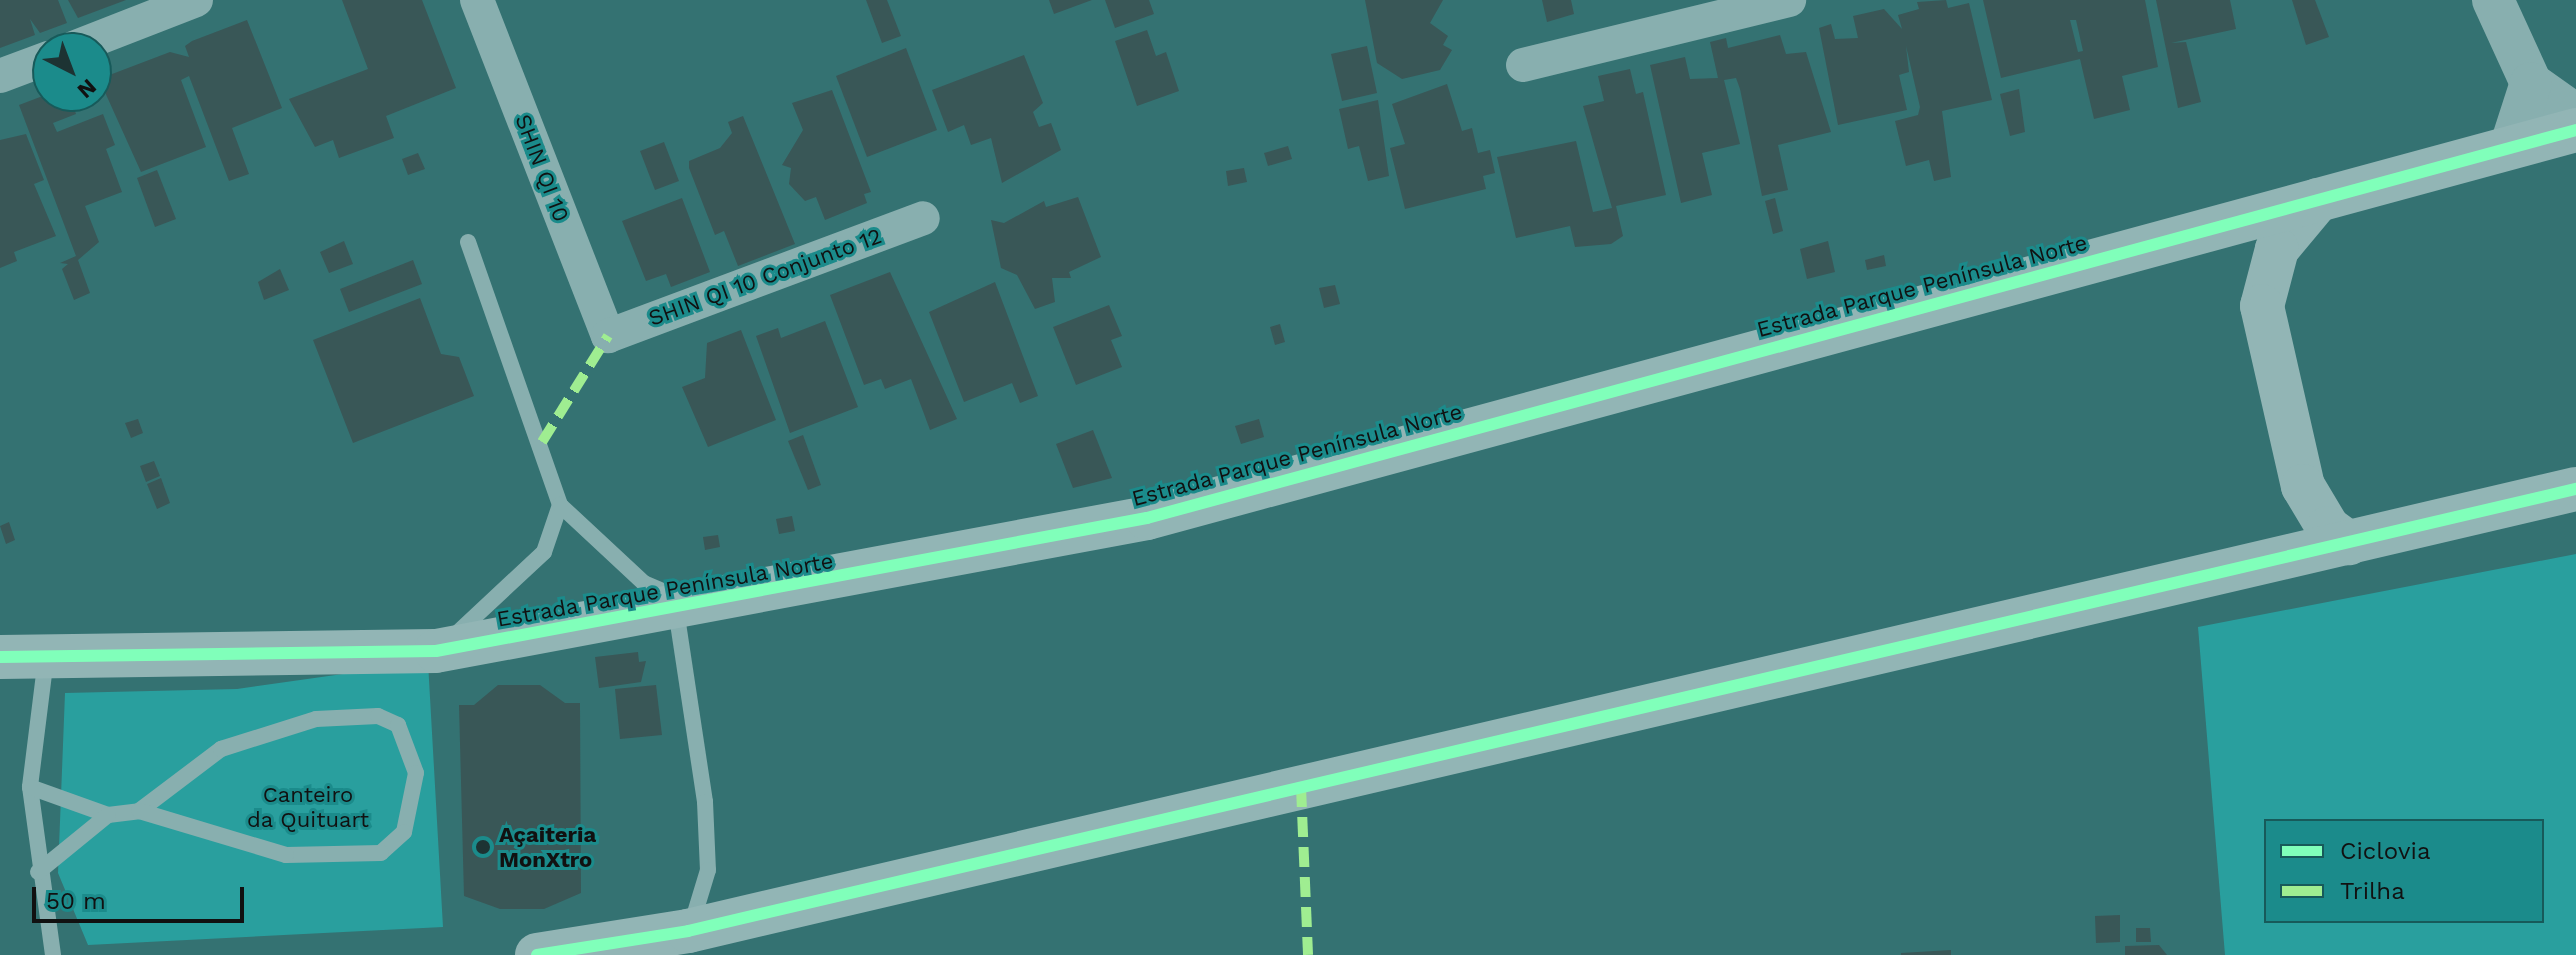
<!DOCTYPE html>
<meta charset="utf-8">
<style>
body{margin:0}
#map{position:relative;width:2576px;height:955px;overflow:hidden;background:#347272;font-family:"Work Sans",sans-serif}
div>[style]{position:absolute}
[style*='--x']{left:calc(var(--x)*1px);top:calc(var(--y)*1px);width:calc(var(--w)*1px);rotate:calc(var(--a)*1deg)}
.green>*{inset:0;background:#299f9e}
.building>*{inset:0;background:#395757}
.service>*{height:16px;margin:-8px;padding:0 8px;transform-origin:8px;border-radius:8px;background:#88afaf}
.minor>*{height:34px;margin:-17px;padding:0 17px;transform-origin:17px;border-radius:17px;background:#88afaf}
.tertiary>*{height:42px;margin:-21px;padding:0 21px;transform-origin:21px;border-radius:21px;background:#88afaf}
.secondary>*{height:44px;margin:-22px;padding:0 22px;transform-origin:22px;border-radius:22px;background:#92b5b5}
.quiet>*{height:10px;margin-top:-5px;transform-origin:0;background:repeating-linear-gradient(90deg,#9fed91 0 20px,transparent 0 30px)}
.cycleway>*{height:12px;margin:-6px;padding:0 6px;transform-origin:6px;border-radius:6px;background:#80ffba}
.dots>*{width:22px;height:22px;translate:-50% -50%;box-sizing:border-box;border:4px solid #1b8b8b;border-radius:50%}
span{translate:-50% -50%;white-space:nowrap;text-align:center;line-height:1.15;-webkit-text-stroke:6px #1b8b8b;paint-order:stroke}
.street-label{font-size:22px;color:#111}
.park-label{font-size:22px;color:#111}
.poi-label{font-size:22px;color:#111;font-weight:700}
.left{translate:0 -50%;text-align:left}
.legend{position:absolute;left:2264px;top:819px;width:280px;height:104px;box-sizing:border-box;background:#1b8b8b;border:2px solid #175a5a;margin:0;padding:10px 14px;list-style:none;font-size:24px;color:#111}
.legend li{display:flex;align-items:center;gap:16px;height:40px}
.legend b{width:40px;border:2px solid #175a5a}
.north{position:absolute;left:32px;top:32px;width:80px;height:80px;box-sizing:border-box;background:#1b8b8b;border:2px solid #175a5a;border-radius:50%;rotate:138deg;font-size:22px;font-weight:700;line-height:32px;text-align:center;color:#111}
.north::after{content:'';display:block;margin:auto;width:28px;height:36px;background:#1d3333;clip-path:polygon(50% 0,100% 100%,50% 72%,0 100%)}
.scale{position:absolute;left:32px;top:887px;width:212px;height:36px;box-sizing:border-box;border:4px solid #111;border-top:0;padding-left:10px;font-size:24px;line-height:28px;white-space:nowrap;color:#111;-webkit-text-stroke:6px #1b8b8b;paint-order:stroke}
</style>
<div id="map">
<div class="green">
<div style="clip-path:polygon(evenodd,2576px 554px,2576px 955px,2225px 955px,2198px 627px,2576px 554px,2266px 821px,2542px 821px,2542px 921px,2266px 921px,2266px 821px)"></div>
<div style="clip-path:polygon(428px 662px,443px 927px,88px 945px,58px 873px,65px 693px,237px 689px)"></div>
</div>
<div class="building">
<div style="clip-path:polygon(0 0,58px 0,67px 23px,40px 33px,30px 19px,35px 35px,0 48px)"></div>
<div style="clip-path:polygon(68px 0,126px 0,78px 18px)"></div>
<div style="clip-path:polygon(342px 0,422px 0,456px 88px,386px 116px,394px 138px,339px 158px,333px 140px,315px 147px,289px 99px,368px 69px)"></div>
<div style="clip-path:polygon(866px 0,887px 0,901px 36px,882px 43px)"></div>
<div style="clip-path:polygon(1049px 0,1092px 0,1054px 14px)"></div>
<div style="clip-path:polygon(1105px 0,1149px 0,1154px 14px,1115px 28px)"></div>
<div style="clip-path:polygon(1443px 0,1430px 23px,1448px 36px,1443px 45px,1452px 50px,1440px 70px,1402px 79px,1377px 63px,1365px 0)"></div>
<div style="clip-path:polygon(1542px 0,1571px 0,1574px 14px,1547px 22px)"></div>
<div style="clip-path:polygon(1946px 0,1948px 8px,1969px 3px,1992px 100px,1942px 111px,1951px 177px,1934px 181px,1929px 160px,1906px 166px,1895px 121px,1918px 115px,1920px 107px,1906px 46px,1909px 72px,1899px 75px,1907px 110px,1838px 125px,1819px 28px,1831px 24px,1835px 39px,1858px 38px,1853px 16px,1884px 9px,1902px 29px,1898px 15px,1919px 9px,1917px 2px)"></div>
<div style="clip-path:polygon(evenodd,1983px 0,2145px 0,2158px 67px,2122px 76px,2130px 110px,2094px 119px,2080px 59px,2001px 78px,1983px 0,2070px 20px,2076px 20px,2083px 51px,2078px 52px,2070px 20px)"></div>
<div style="clip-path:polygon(2156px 0,2230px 0,2236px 29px,2171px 43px,2186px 42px,2201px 102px,2178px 108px)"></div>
<div style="clip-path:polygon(2292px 0,2315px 0,2329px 37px,2306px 45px)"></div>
<div style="clip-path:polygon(247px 20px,282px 108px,232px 128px,249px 174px,229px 181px,189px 76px,181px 80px,206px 147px,141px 172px,99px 79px,170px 52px,189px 57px,185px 46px,192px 41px)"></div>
<div style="clip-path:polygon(1147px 30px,1156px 56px,1166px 52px,1179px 91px,1137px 106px,1115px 41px)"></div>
<div style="clip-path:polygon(1780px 35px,1786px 54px,1806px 52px,1831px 132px,1778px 145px,1788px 190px,1762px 196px,1740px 89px,1736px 78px,1724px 80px,1740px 144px,1702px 153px,1712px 195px,1681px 203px,1650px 65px,1685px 57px,1690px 79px,1718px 78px,1710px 42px,1726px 38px,1728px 48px)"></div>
<div style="clip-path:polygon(1367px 46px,1377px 93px,1342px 101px,1331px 54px)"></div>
<div style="clip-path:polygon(906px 48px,937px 130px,867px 157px,836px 76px)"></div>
<div style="clip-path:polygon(1024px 55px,1043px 103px,1033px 112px,1039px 127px,1051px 123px,1061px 150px,1002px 183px,991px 138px,971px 145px,964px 125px,948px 132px,932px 90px)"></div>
<div style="clip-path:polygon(1630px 69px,1636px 94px,1643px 92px,1666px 195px,1616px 206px,1623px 236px,1611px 244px,1575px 247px,1570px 226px,1516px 238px,1497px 157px,1576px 141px,1593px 212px,1612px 208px,1583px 106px,1604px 101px,1598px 76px)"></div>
<div style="clip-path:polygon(1447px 84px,1462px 131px,1472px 128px,1478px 153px,1490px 150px,1495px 173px,1483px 176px,1486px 189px,1405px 209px,1390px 148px,1405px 144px,1392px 104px)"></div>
<div style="clip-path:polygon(2019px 89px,2025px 132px,2010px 136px,2000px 94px)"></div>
<div style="clip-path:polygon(832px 90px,871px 192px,864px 194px,867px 203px,825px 220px,816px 197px,805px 201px,789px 184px,791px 168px,782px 165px,803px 130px,792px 103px)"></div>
<div style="clip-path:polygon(48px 94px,70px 96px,76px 114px,53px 123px,57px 132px,103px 114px,115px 145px,106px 149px,122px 192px,85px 206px,99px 242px,78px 260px,90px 293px,74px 300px,62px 269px,68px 264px,60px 263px,76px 256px,19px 105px)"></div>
<div style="clip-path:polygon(1378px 100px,1389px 176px,1368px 181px,1359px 146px,1348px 149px,1339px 109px)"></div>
<div style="clip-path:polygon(743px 116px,795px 244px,738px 266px,724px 231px,715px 235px,689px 168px,689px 161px,720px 148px,732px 133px,728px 122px)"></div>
<div style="clip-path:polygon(26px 134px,44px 180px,34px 184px,56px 236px,14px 252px,17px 261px,0 268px,0 140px)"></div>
<div style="clip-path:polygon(664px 142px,679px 181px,655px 190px,640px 151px)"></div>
<div style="clip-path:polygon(1288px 146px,1292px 159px,1268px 166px,1264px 153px)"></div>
<div style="clip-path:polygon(418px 153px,425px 169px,408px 175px,402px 159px)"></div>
<div style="clip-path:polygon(1244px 168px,1247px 182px,1228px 186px,1226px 171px)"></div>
<div style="clip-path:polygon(157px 170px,176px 219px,155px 227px,137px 178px)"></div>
<div style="clip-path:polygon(1078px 197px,1101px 257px,1069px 272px,1071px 278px,1052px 278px,1055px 302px,1035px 309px,1017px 275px,1001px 268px,991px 220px,1004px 223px,1044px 201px,1046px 207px)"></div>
<div style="clip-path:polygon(682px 198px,710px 272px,671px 287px,666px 274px,646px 281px,622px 221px)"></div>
<div style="clip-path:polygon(1775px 198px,1783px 231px,1773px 234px,1765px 201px)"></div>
<div style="clip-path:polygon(344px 241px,353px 264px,329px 273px,320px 252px)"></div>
<div style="clip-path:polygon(1828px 241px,1835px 272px,1807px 279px,1800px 249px)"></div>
<div style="clip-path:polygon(1884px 255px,1886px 266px,1867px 270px,1865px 260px)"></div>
<div style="clip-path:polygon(413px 260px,422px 284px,349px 312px,340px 289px)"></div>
<div style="clip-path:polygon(280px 269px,289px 290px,264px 300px,258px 282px)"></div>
<div style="clip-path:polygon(890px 272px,957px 419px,930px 430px,911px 379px,885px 389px,881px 379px,864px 385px,830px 295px)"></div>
<div style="clip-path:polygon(995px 282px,1038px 396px,1020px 403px,1012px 383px,964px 402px,929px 312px)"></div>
<div style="clip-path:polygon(1335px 285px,1340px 304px,1324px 308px,1319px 288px)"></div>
<div style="clip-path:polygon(420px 298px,441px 354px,459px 357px,474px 396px,353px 443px,313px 340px)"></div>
<div style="clip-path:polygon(1109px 305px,1122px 336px,1111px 340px,1122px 367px,1076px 385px,1053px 327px)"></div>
<div style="clip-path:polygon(825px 321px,858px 407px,790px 433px,756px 336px,778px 328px,781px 338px)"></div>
<div style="clip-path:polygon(1280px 324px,1285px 342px,1275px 345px,1270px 327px)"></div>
<div style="clip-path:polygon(741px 330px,776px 420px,708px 447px,682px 387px,705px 378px,707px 343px)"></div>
<div style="clip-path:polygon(138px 419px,143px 433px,131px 438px,125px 423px)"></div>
<div style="clip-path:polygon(1259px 419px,1264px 437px,1241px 444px,1235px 426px)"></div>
<div style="clip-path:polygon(1093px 430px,1112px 478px,1073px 488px,1056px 444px)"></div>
<div style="clip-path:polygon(803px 435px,821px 485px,808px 490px,788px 441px)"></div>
<div style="clip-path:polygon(154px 461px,160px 476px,146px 482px,140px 466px)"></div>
<div style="clip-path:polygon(161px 478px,170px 503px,157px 509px,147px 484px)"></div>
<div style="clip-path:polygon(792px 516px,795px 531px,779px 534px,776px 519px)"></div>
<div style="clip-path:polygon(9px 522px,15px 540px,6px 544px,0 526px)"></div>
<div style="clip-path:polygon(718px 535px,720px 547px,705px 550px,703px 537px)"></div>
<div style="clip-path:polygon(638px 652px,639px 662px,646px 661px,641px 682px,599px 688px,595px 657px)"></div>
<div style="clip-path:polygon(498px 685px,540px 685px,565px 703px,580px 703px,581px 893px,544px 909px,500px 909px,464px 896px,459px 705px,474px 705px)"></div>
<div style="clip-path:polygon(656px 685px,662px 735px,620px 739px,615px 689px)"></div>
<div style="clip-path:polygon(2120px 915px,2120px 942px,2096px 943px,2095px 916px)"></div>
<div style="clip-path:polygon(2136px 928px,2150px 928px,2151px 942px,2136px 942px)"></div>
<div style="clip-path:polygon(2159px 945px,2167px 955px,2125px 955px,2125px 946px)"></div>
<div style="clip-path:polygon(1951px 950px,1951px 955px,1901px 955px,1901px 953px)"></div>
</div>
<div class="service">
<div style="--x:468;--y:242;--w:279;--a:70.7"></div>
<div style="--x:676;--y:610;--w:194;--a:81.4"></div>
<div style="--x:705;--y:802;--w:68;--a:87.5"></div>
<div style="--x:708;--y:870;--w:59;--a:106.9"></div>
<div style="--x:454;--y:636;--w:123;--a:-43"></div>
<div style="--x:544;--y:552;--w:50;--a:-71.2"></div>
<div style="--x:560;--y:505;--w:115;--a:42.9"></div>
<div style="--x:644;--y:583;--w:34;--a:23"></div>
<div style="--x:46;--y:658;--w:130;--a:97.1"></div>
<div style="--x:30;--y:787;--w:170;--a:82.2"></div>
<div style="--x:30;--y:787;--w:83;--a:19.7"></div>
<div style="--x:108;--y:815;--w:31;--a:-7"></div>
<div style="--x:139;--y:811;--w:103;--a:-37.1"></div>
<div style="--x:221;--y:749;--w:100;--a:-17.5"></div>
<div style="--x:316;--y:719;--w:62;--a:-2.8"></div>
<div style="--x:378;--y:716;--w:22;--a:24"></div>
<div style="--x:398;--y:725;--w:51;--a:69.4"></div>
<div style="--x:416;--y:773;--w:60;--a:101.5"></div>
<div style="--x:404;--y:832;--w:31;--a:138"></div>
<div style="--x:381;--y:853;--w:95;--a:178.8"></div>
<div style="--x:286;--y:855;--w:153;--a:-163.3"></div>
<div style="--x:38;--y:872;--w:90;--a:-39.2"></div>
</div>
<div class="minor">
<div style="--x:477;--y:0;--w:361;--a:68.7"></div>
<div style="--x:608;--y:336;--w:336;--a:-20.5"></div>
<div style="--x:73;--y:48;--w:132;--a:-21.3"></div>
<div style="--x:1523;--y:65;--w:274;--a:-13.7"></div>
<div style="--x:0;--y:76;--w:51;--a:-20.6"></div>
</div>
<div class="tertiary">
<div style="--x:2493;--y:0;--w:91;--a:65.4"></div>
<div style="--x:2531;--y:83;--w:55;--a:35.4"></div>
<div style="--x:2510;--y:148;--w:68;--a:-72.1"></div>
</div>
<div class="secondary">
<div style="--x:2318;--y:200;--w:64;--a:129.9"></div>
<div style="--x:2277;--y:249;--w:59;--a:104.7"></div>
<div style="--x:2262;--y:306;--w:185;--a:77.2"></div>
<div style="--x:2303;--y:486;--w:49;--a:59.2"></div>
<div style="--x:2328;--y:528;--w:26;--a:36"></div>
<div style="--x:0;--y:657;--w:436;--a:-0.8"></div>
<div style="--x:436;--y:651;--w:723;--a:-10.6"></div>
<div style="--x:1147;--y:518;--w:1481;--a:-15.19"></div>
<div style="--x:537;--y:955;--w:153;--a:-9"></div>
<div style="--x:688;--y:931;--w:1939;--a:-13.18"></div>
</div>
<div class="quiet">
<div style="--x:542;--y:442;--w:125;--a:-58.1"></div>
<div style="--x:1301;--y:787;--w:168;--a:87.6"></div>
</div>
<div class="cycleway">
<div style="--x:0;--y:657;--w:436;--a:-0.8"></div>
<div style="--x:436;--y:651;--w:723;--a:-10.6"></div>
<div style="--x:1147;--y:518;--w:1481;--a:-15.19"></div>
<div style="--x:537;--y:955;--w:153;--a:-9"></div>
<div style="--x:688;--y:931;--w:1939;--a:-13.18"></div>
</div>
<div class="dots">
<div style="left:483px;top:847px;background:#1d3333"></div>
</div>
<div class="street-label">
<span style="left:542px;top:168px;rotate:69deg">SHIN QI 10</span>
<span style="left:765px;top:277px;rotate:-20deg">SHIN QI 10 Conjunto 12</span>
<span style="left:1922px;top:286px;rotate:-15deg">Estrada Parque Península Norte</span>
<span style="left:1297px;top:455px;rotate:-15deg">Estrada Parque Península Norte</span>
<span style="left:665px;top:590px;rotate:-10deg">Estrada Parque Península Norte</span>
</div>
<div class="park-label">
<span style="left:308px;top:807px">Canteiro<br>da Quituart</span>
</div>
<div class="poi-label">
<span class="left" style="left:499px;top:847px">Açaiteria<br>MonXtro</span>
</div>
<ul class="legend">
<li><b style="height:10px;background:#80ffba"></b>Ciclovia</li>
<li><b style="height:10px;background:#9fed91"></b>Trilha</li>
</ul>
<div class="north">N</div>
<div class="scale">50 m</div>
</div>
